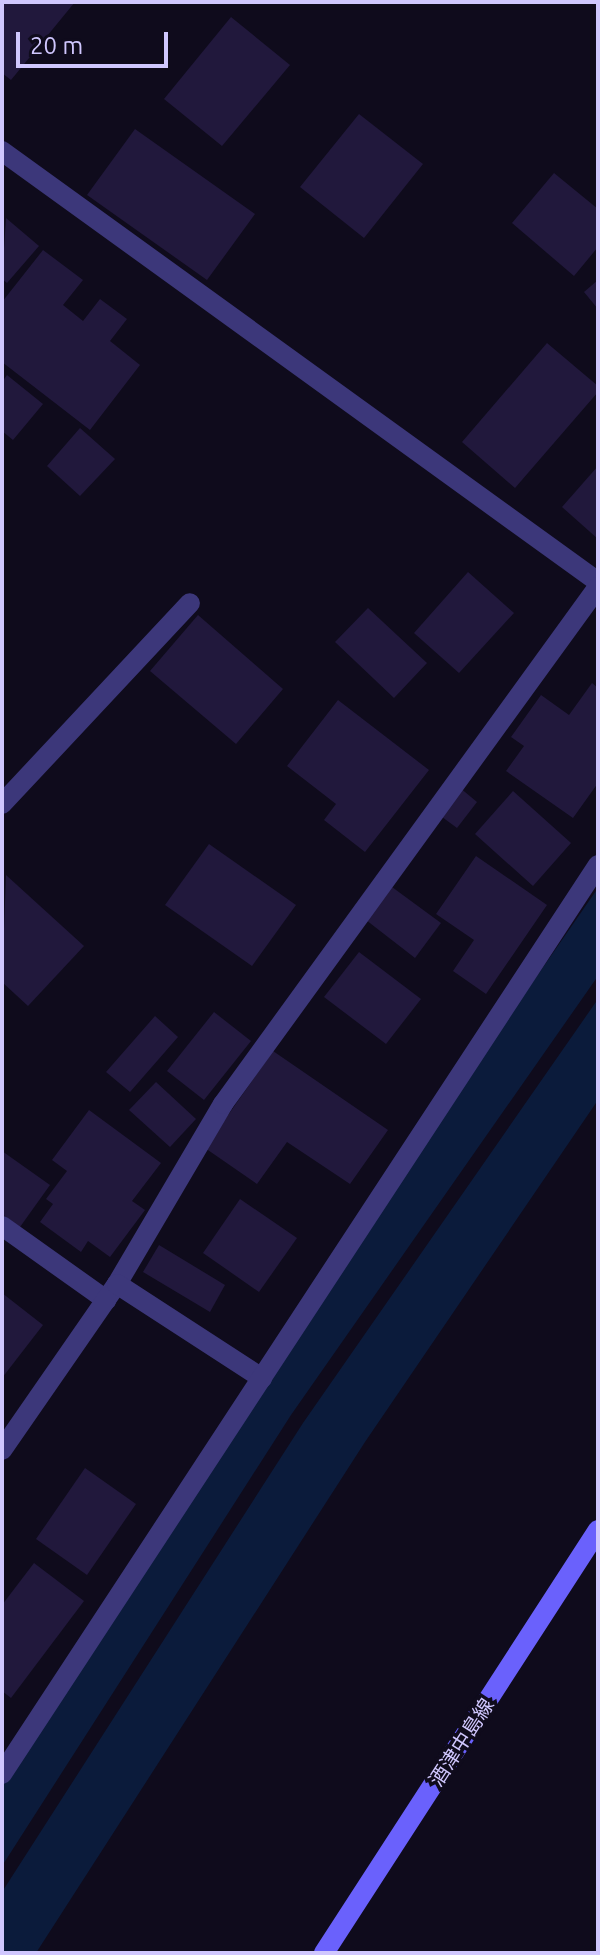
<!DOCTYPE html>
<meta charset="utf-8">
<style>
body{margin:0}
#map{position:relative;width:600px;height:1955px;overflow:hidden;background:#0f0b1c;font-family:Ubuntu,"Noto Sans JP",sans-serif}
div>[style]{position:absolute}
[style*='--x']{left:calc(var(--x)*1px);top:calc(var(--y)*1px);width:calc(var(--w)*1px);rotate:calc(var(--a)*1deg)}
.water>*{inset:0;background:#0b1b3b}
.building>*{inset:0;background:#21183c}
.minor>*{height:20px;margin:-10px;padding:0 10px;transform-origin:10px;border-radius:10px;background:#3c377a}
.secondary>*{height:20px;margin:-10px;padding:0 10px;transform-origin:10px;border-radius:10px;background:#6a61fc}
span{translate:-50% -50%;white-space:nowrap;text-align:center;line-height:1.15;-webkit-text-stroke:7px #0f0b1c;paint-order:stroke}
.street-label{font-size:20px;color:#d0c7fe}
.frame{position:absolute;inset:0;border:4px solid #d0c7fe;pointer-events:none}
.scale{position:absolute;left:16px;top:32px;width:152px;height:36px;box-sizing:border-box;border:4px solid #d0c7fe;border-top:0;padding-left:10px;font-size:24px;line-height:28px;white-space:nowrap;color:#d0c7fe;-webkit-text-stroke:6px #0f0b1c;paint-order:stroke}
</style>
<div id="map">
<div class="water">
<div style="clip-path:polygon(598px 888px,598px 976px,291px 1415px,2px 1866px,2px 1773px,263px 1371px)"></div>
<div style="clip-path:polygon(598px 999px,598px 1100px,365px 1442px,36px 1953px,2px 1953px,2px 1892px,303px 1423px)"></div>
</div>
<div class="building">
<div style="clip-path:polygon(2px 2px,75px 2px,11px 80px,2px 73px)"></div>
<div style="clip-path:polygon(231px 17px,290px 65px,222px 146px,164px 99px)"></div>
<div style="clip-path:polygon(359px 114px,423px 164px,364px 238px,300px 187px)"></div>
<div style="clip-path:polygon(135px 129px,255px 214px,207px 280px,87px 195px)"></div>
<div style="clip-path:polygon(554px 173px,598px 209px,598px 247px,574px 276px,512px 223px)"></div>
<div style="clip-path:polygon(6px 218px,39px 246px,7px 283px,2px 279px)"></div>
<div style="clip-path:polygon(43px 250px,83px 280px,63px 305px,83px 321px,100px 299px,127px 319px,110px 341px,140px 365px,90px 430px,2px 362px,2px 302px)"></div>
<div style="clip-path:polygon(598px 280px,598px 309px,584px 292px)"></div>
<div style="clip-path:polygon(547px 343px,598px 386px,598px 392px,515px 488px,462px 442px)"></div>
<div style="clip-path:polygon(7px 375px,43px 404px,13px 440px,2px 431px,2px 382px)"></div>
<div style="clip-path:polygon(80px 428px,115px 459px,80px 496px,47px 466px)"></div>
<div style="clip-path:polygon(598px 466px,598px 539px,562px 507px)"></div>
<div style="clip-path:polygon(468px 572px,514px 613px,459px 673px,414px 633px)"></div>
<div style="clip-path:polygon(368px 608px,427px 663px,394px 698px,335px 642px)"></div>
<div style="clip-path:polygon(198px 615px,283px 689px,236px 744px,150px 671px)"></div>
<div style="clip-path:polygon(592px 683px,598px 688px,598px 783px,573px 818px,506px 771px,524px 746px,511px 737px,541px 695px,569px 715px)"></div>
<div style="clip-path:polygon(338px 700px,429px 770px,365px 852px,324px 820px,336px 804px,287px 766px)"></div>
<div style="clip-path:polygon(459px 787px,477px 802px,457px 828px,438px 814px)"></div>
<div style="clip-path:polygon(513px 791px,571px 843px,533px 886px,475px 834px)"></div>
<div style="clip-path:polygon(209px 844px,296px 905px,252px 966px,165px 905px)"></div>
<div style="clip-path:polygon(476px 856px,547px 905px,486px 994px,453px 971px,474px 940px,436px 914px)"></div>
<div style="clip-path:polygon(6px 875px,84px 946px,28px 1006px,2px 982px)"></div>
<div style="clip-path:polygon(392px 887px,441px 923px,415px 958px,366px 920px)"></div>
<div style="clip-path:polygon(359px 952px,421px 999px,386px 1044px,324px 997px)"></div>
<div style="clip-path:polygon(214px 1012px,251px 1041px,204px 1100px,167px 1071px)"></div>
<div style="clip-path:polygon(155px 1016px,178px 1037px,130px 1092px,106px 1072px)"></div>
<div style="clip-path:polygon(273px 1051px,388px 1130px,350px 1184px,287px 1142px,257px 1184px,205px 1148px)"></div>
<div style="clip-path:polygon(156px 1082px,196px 1119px,170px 1147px,129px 1110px)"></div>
<div style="clip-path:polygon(89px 1110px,161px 1163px,132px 1201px,145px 1210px,110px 1257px,88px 1241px,81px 1252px,40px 1222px,53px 1204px,46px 1199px,67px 1171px,52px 1160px)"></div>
<div style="clip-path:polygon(2px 1151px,50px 1185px,20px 1227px,2px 1214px)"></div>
<div style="clip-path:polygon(240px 1199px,297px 1238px,259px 1292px,203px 1253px)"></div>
<div style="clip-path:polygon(159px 1245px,225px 1285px,210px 1312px,143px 1272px)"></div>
<div style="clip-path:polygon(2px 1293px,43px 1325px,2px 1378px)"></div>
<div style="clip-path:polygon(85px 1468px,136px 1504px,87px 1575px,36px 1539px)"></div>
<div style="clip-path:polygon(34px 1563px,84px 1601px,11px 1698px,2px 1691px,2px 1605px)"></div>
</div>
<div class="minor">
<div style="--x:2;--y:151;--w:736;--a:35.87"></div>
<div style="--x:2;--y:804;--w:275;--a:-46.9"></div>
<div style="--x:2;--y:1226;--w:128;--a:35.4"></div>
<div style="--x:117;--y:1284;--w:209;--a:-59.5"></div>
<div style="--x:223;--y:1104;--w:639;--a:-54.05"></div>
<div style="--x:2;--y:1450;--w:202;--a:-55.3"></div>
<div style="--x:117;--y:1284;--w:173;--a:33"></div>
<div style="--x:2;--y:1774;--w:1087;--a:-56.75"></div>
</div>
<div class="secondary">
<div style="--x:324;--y:1953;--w:504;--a:-57.07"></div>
</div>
<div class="street-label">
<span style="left:461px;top:1742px;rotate:-57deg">酒津中島線</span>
</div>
<div class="frame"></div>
<div class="scale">20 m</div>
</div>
